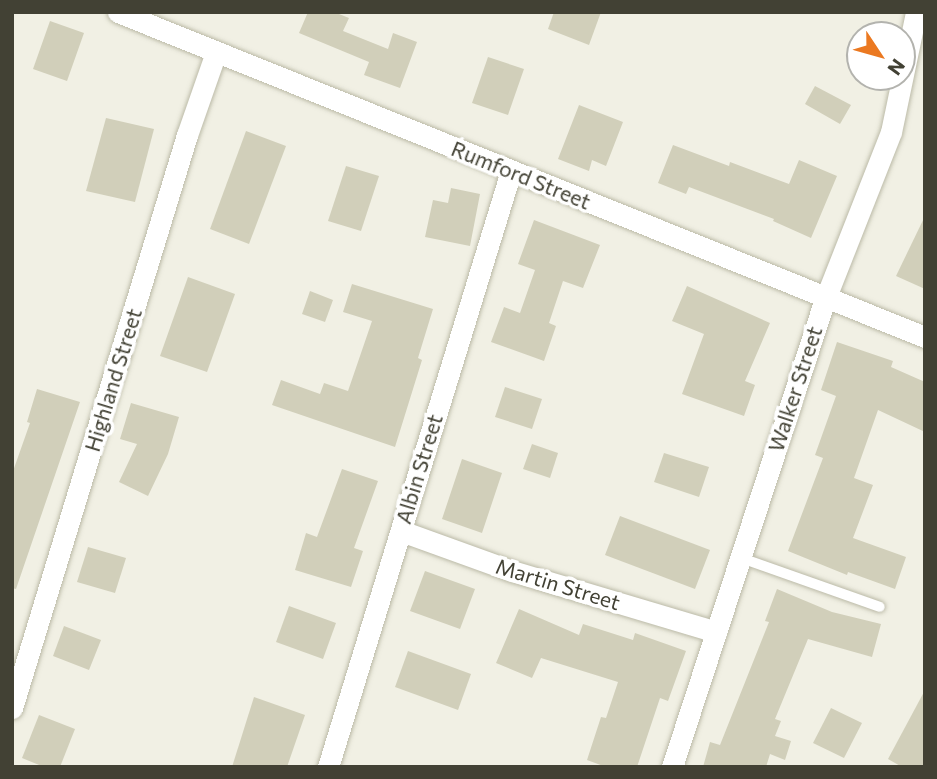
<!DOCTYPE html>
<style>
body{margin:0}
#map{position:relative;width:937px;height:779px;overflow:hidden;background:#f1f0e4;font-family:Commissioner,sans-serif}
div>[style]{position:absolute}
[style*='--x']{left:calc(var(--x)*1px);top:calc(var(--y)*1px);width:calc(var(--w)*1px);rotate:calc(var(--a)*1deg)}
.building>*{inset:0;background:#d1cfba}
.roads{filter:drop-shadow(0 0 2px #bbbaa7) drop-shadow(0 0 2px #bbbaa7)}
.lane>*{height:10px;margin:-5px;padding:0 5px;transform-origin:5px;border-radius:5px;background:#fff}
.street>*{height:21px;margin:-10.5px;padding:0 10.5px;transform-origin:10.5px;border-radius:10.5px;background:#fff}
span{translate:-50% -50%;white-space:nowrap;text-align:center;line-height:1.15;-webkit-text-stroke:7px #fff;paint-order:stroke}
.street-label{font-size:21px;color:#424134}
.frame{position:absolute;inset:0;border:14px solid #424134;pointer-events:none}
.north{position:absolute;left:846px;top:21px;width:70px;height:70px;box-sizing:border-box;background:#fff;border:2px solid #b3b3ae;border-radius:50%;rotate:126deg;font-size:19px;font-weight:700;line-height:28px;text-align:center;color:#424134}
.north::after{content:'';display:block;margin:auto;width:24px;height:32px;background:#eb7921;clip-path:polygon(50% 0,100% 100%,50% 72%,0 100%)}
</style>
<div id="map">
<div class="building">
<div style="clip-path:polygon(308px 12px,334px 12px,349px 18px,343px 31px,388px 49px,393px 33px,417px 42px,400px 88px,364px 75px,369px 62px,299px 33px)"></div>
<div style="clip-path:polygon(554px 12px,601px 12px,589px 45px,548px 29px)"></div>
<div style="clip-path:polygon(50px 21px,84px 33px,67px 81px,33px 69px)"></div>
<div style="clip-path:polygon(488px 57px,524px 69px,508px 115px,472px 103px)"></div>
<div style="clip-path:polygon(815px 86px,851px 105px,840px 124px,805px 104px)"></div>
<div style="clip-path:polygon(579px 105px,623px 122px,606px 166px,592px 160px,589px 171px,558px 159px)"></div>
<div style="clip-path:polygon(106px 118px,154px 129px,135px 202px,86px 191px)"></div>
<div style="clip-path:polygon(246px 131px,286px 146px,249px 244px,210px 229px)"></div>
<div style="clip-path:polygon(673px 145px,729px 166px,730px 162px,789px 184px,799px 160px,837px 176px,811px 238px,773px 221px,774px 219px,689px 187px,686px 194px,658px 183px)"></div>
<div style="clip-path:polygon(346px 166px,379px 176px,361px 231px,328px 221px)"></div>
<div style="clip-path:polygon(451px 188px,480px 194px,470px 246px,425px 237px,433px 200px,448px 203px)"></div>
<div style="clip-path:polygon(925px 216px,925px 289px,896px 276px)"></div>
<div style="clip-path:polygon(534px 220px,600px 245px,583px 288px,563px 281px,549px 323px,556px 326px,544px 361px,491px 342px,504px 307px,520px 313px,535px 270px,518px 264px)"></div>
<div style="clip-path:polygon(188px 277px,235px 294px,207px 372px,160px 356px)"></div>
<div style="clip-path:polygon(352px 284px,433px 309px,418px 358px,422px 360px,395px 447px,272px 405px,281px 380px,320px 394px,324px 383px,348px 391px,372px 321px,343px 312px)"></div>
<div style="clip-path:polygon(687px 286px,770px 323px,745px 381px,755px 385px,744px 416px,682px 394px,704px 334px,672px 321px)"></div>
<div style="clip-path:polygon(310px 291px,333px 300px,325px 322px,302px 314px)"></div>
<div style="clip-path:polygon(837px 342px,893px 361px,891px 367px,925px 382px,925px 432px,878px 410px,854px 478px,873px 485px,853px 538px,906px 557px,895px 589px,848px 572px,847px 575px,788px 551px,823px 458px,815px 455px,836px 396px,821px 390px)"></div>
<div style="clip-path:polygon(505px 387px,542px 399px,532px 429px,495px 417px)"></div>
<div style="clip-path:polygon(37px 389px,80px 402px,16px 589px,12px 588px,12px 474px,30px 423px,27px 422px)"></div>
<div style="clip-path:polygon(131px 403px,179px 417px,168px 454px,148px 496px,119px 482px,137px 444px,120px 439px)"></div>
<div style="clip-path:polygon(532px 444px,558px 453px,550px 478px,523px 469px)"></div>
<div style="clip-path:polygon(664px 453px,709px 467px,699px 497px,654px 482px)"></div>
<div style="clip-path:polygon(462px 459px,502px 473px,482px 533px,442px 519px)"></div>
<div style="clip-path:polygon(342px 469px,378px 481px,354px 548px,363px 551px,351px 587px,295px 570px,306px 533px,317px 537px)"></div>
<div style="clip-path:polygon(620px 516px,710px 550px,695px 589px,605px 555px)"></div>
<div style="clip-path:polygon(88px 547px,126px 558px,115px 593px,77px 582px)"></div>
<div style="clip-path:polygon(425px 571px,475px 589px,460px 629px,410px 611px)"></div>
<div style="clip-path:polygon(777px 589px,832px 612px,881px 624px,872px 657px,808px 639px,775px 719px,781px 721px,775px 736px,791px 741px,785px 760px,770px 754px,766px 767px,703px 767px,710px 742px,720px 745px,769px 622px,765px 621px)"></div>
<div style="clip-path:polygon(289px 606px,336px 623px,323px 659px,276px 642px)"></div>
<div style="clip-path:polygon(519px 609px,579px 635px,583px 624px,633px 640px,635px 633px,686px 651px,668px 701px,660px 698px,637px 767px,606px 767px,587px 760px,601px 717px,606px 718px,618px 682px,541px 658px,532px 678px,496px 663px)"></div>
<div style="clip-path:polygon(64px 626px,101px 640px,89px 670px,53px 656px)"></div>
<div style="clip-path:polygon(408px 651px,471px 674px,458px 710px,395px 687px)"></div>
<div style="clip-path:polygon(925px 690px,925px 767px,902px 767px,888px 759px)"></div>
<div style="clip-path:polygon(254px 697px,305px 715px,287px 767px,232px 767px)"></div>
<div style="clip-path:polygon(831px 708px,862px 723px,844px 758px,813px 743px)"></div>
<div style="clip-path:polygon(39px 715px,75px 729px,60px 767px,44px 767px,22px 758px)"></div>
</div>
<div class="roads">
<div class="lane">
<div style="--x:741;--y:558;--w:147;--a:19.4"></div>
</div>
<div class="street">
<div style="--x:118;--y:12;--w:870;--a:21.94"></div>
<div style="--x:401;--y:531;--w:118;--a:19.8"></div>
<div style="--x:512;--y:571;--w:213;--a:16.6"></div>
<div style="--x:12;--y:708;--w:599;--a:-73.02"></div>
<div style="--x:187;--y:135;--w:88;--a:-70.7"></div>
<div style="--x:328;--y:767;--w:623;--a:-72.93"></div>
<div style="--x:672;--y:767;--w:495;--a:-71.9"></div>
<div style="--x:826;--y:297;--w:177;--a:-68.5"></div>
<div style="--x:891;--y:132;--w:123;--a:-78.2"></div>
</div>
</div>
<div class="street-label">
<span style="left:521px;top:175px;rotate:22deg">Rumford Street</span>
<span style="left:113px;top:380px;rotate:-73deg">Highland Street</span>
<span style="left:795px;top:389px;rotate:-72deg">Walker Street</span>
<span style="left:419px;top:469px;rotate:-73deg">Albin Street</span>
<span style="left:558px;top:584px;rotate:17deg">Martin Street</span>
</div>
<div class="frame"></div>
<div class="north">N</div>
</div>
